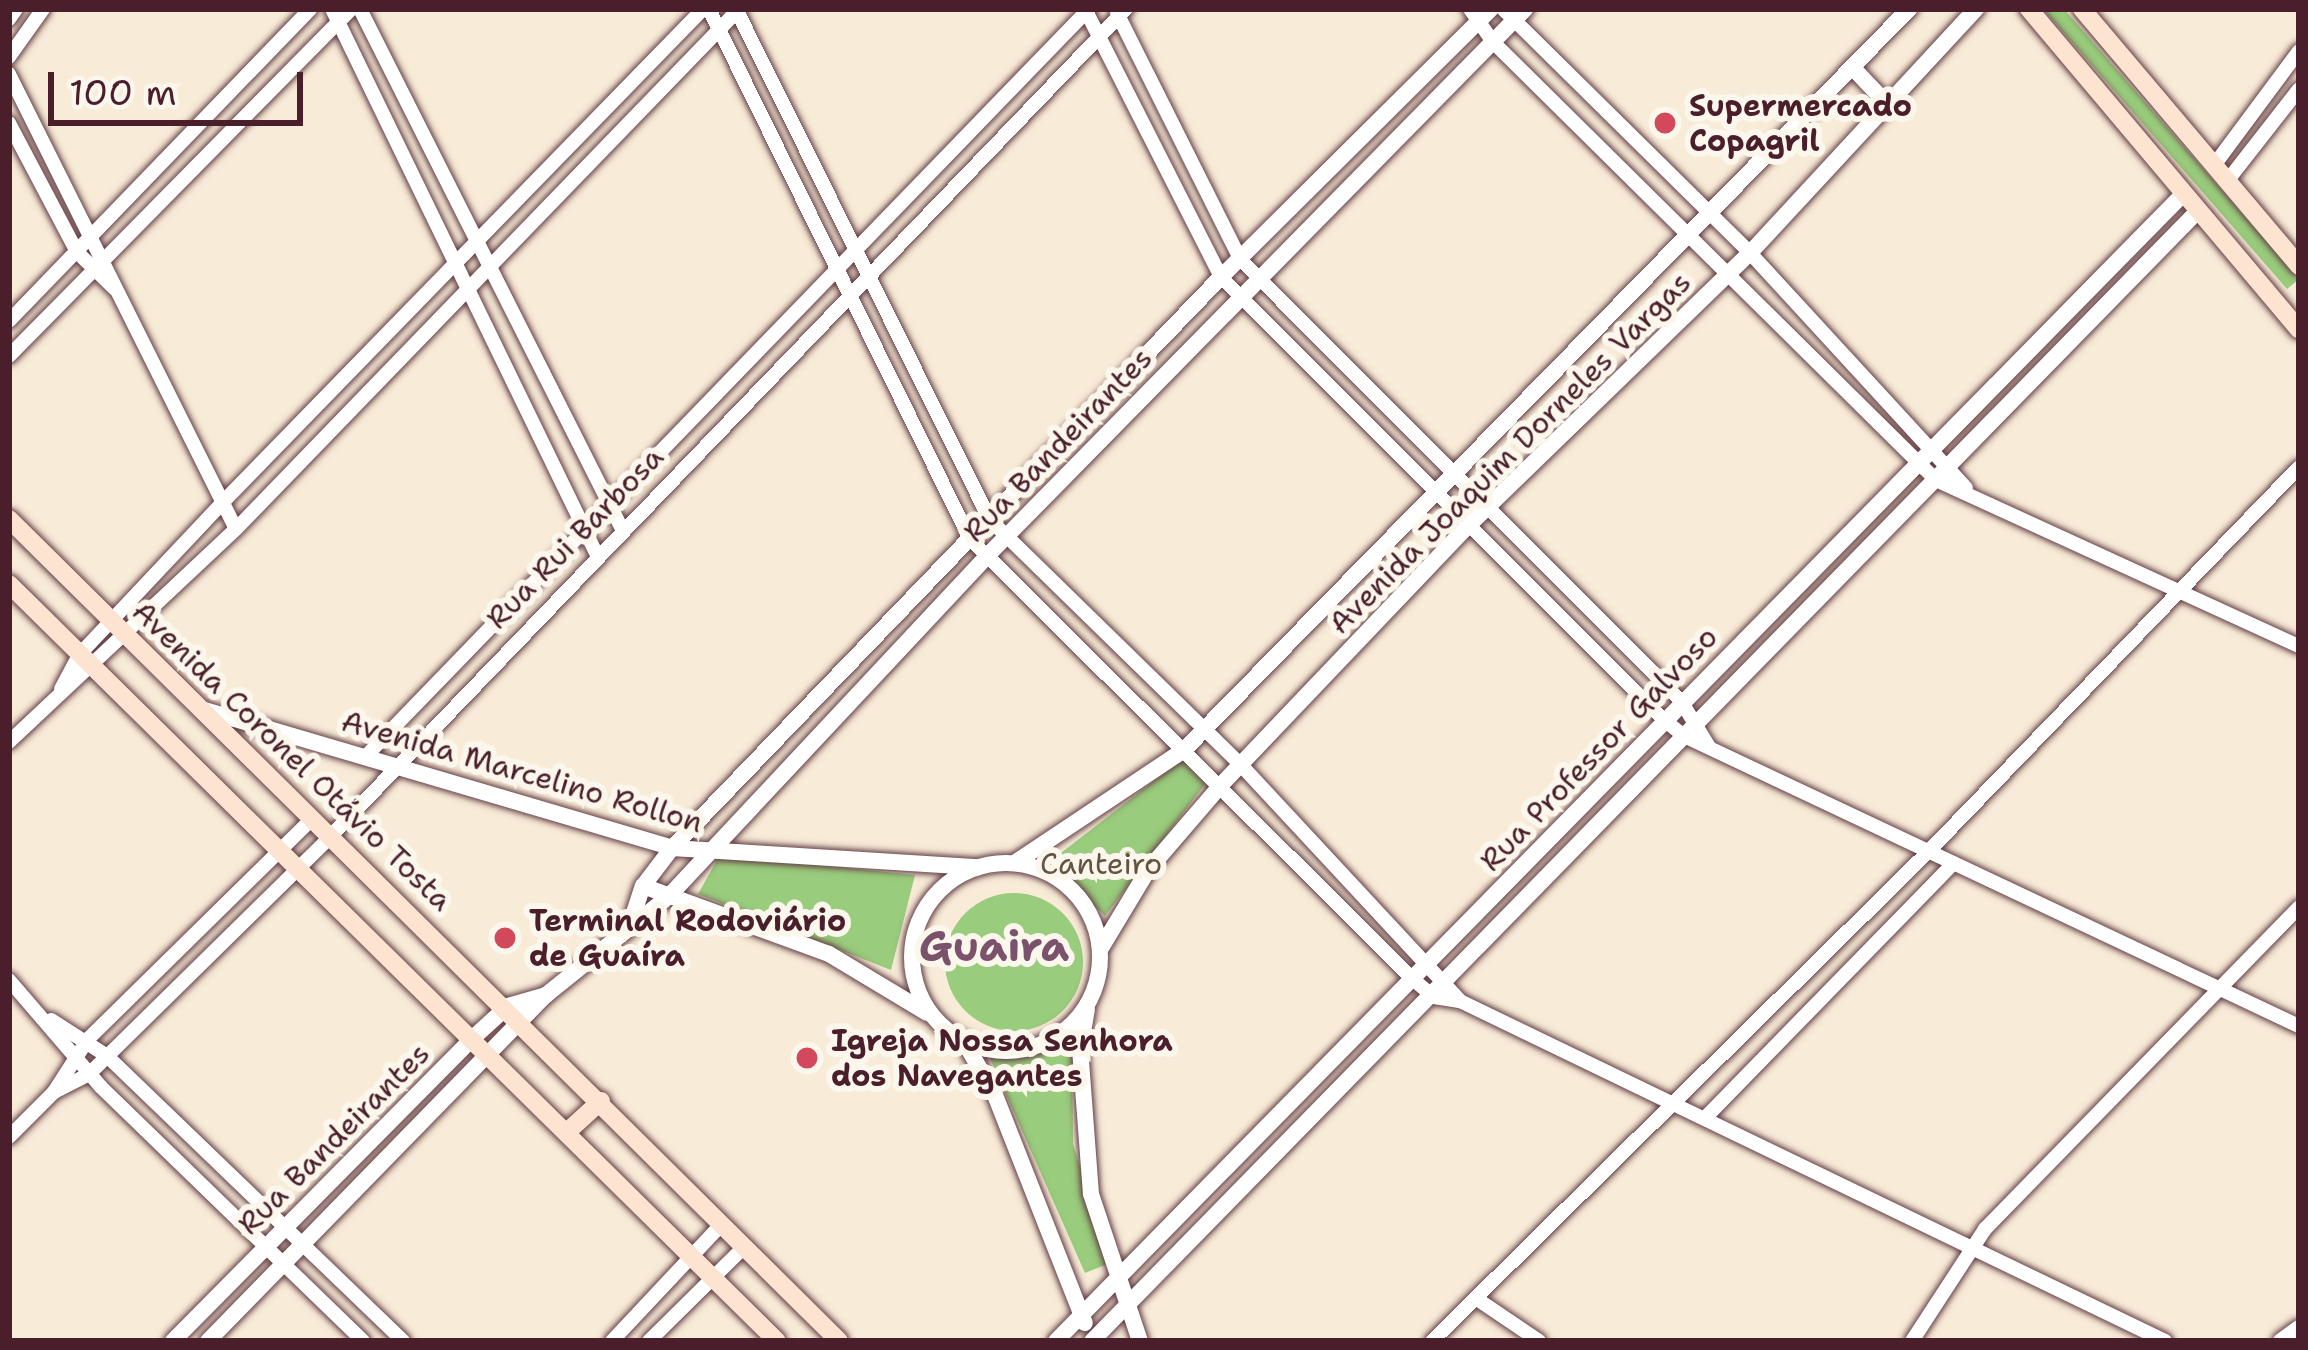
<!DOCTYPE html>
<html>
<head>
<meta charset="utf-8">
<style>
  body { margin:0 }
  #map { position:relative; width:2308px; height:1350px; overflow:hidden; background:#f8ebd7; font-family:"Shantell Sans",sans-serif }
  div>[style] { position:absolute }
  .green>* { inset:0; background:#99cc7c }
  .round { border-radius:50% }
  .roads { filter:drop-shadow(0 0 3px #643e45) drop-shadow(0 0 3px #643e45) }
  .minor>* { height:14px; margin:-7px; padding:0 7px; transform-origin:7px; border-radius:7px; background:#fff }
  .tertiary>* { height:16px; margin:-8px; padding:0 8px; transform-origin:8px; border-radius:8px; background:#fff }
  .tertiary>.ring { margin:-8px; padding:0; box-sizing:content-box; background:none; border:16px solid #fff; border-radius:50% }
  .secondary>* { height:18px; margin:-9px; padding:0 9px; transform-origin:9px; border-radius:9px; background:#fde4d0 }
  .dots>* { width:33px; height:33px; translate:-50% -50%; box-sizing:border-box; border:6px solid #fbf7ec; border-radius:50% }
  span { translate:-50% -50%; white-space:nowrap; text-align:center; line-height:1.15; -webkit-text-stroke:12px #fbf7ec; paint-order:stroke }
  .poi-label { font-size:30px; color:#4a1f2b; font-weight:700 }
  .left { translate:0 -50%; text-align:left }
  .street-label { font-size:30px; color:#4a1f2b }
  .park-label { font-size:30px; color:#625343 }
  .district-label { font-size:42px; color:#7b526c; font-weight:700 }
  .frame { position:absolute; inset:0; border:12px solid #4a1f2b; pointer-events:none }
  .scale { position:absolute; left:48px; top:72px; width:255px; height:54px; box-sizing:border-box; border:6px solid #4a1f2b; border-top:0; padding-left:15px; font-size:36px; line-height:42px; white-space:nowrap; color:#4a1f2b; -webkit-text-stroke:9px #fbf7ec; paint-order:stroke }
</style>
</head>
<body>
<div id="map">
  <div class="green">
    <i style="clip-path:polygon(2043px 9px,2064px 9px,2299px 279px,2287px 289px)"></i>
    <i style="clip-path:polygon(1181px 760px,1205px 784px,1105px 916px,1048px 863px)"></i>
    <i style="clip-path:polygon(720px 855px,915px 875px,891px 970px,698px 894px)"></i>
    <i class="round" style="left:945px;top:893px;width:138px;height:138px"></i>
    <i style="clip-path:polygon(1072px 1033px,1073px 1144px,1110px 1263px,1085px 1273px,989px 1056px,1032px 1051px)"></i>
  </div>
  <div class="roads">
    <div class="minor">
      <i style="left:332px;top:9px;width:605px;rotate:64.11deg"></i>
      <i style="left:360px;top:9px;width:580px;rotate:63.26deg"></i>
      <i style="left:709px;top:9px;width:591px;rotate:63.78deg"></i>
      <i style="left:970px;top:539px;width:627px;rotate:44.81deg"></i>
      <i style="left:1415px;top:981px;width:25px;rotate:40deg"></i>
      <i style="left:1434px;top:997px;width:26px;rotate:9deg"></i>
      <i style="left:1460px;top:1001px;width:783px;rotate:25.75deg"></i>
      <i style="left:736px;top:9px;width:571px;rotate:63.57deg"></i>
      <i style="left:990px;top:520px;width:351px;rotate:44.3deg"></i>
      <i style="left:1241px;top:765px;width:322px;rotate:47.1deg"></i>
      <i style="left:1085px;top:9px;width:301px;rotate:63.1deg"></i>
      <i style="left:1221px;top:277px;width:625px;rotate:45deg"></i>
      <i style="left:1663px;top:719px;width:27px;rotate:39deg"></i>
      <i style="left:1684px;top:736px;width:680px;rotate:25.25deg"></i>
      <i style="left:1470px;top:9px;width:40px;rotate:55.1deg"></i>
      <i style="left:1493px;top:42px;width:623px;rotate:44.67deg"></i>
      <i style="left:1936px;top:480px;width:399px;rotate:24.6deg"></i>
      <i style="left:1503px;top:9px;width:347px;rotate:44.6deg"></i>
      <i style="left:1750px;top:253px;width:319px;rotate:47.4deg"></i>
      <i style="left:1117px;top:13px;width:275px;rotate:63.4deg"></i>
      <i style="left:1240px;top:259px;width:624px;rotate:45.06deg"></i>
      <i style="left:1681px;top:701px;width:52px;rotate:58.5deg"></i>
      <i style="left:9px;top:19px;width:12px;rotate:-55deg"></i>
      <i style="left:9px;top:57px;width:59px;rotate:-54.7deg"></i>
      <i style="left:9px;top:74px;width:508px;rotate:63.49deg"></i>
      <i style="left:9px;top:123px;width:146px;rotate:62.2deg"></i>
      <i style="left:77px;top:252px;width:53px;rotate:44.2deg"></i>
      <i style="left:2215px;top:164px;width:141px;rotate:-53.4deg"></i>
      <i style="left:2228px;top:180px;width:115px;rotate:-52deg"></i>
      <i style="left:9px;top:321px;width:434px;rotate:-46deg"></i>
      <i style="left:9px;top:356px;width:487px;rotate:-45.4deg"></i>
      <i style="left:61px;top:689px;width:38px;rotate:-62deg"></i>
      <i style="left:79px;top:655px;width:210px;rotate:-46.7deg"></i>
      <i style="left:223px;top:502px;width:688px;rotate:-45.77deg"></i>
      <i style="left:9px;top:742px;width:311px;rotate:-43.2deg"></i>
      <i style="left:236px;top:529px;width:723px;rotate:-45.95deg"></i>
      <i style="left:366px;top:756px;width:1040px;rotate:-45.94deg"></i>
      <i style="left:9px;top:980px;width:141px;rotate:49.3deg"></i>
      <i style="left:101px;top:1087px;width:365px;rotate:44.1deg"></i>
      <i style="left:51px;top:1020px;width:67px;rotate:32.7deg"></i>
      <i style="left:107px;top:1056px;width:411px;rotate:43.9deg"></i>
      <i style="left:54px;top:1092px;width:39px;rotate:-27deg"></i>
      <i style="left:89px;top:1074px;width:338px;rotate:-44.5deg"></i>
      <i style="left:330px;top:837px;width:1149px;rotate:-46.13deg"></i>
      <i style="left:1705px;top:1118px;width:356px;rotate:-45.7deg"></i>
      <i style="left:9px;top:1137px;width:64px;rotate:-45deg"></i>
      <i style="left:54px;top:1092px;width:63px;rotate:-57.3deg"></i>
      <i style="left:88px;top:1039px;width:314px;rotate:-44.5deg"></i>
      <i style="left:1477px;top:1299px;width:75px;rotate:34.1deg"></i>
      <i style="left:612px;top:1341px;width:161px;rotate:-46.8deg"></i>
      <i style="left:649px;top:1341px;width:132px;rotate:-44.7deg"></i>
      <i style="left:1432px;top:1341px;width:698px;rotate:-44.59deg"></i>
      <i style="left:1929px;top:851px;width:533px;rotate:-46.06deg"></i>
      <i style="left:1912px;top:1341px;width:134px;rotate:-56.9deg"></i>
      <i style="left:1985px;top:1229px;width:450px;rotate:-45.7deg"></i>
    </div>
    <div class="tertiary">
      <i style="left:1853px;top:68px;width:50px;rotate:46.6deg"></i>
      <i style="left:201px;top:709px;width:491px;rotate:16.4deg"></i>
      <i style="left:672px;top:848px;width:306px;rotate:3.6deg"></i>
      <i style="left:1016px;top:862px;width:202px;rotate:-33.7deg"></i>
      <i style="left:1184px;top:750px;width:1037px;rotate:-45.63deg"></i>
      <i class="ring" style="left:912px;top:863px;width:172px;height:172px"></i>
      <i style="left:643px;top:886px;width:198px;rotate:20.1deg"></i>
      <i style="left:829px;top:954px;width:114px;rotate:31deg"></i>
      <i style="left:632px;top:919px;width:35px;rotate:-72deg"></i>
      <i style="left:643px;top:886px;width:48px;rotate:-52.7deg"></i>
      <i style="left:672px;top:848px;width:792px;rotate:-46.13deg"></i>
      <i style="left:1221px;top:277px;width:380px;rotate:-44.8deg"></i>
      <i style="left:1101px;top:948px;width:91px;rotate:-58.9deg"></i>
      <i style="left:1148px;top:870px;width:112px;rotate:-49.3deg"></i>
      <i style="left:1221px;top:785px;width:356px;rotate:-46.4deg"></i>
      <i style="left:1467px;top:527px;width:394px;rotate:-44.1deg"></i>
      <i style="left:1750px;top:253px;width:333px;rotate:-47.2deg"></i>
      <i style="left:1087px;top:1009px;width:40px;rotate:100deg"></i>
      <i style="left:1080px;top:1048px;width:146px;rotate:85.7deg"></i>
      <i style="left:1091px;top:1194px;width:155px;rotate:71.6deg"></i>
      <i style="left:965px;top:1043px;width:60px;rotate:60deg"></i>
      <i style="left:995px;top:1095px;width:245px;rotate:68.5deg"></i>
      <i style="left:173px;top:1341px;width:428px;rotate:-45.3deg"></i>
      <i style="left:474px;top:1037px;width:46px;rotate:-42.4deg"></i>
      <i style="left:508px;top:1006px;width:40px;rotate:-16deg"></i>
      <i style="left:208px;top:1341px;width:484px;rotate:-45.7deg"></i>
      <i style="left:546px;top:995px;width:158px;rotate:-38.8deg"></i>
      <i style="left:669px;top:896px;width:464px;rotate:-46.9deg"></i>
      <i style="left:986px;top:557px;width:769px;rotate:-45.47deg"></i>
      <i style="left:1056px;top:1341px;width:1607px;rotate:-45.5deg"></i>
      <i style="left:1092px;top:1341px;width:1580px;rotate:-45.62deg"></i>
      <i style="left:2281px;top:1341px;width:22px;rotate:-36deg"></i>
    </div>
    <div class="secondary">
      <i style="left:2029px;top:9px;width:419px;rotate:49.9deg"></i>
      <i style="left:2082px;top:9px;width:336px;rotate:49.8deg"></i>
      <i style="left:9px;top:519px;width:1168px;rotate:44.72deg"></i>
      <i style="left:9px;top:584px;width:1078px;rotate:44.59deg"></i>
      <i style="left:567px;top:1132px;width:46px;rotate:-42.4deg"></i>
    </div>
  </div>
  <div class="dots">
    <i style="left:1665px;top:123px;background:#d1495b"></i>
    <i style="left:505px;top:938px;background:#d1495b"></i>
    <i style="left:807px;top:1058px;background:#d1495b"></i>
  </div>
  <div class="poi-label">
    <span class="left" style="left:1689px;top:123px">Supermercado<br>Copagril</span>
    <span class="left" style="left:529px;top:938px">Terminal Rodoviário<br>de Guaíra</span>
    <span class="left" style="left:831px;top:1058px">Igreja Nossa Senhora<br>dos Navegantes</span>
  </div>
  <div class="street-label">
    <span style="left:1058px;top:445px;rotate:-46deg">Rua Bandeirantes</span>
    <span style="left:1510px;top:453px;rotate:-45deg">Avenida Joaquim Dorneles Vargas</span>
    <span style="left:575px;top:538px;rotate:-46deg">Rua Rui Barbosa</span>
    <span style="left:1599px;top:749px;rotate:-46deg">Rua Professor Galvoso</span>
    <span style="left:292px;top:756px;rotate:44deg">Avenida Coronel Otávio Tosta</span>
    <span style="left:522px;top:772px;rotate:16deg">Avenida Marcelino Rollon</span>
    <span style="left:334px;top:1139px;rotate:-45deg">Rua Bandeirantes</span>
  </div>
  <div class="park-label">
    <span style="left:1101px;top:864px">Canteiro</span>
  </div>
  <div class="district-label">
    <span style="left:994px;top:946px">Guaira</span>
  </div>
  <div class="frame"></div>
  <div class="scale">100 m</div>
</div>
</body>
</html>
